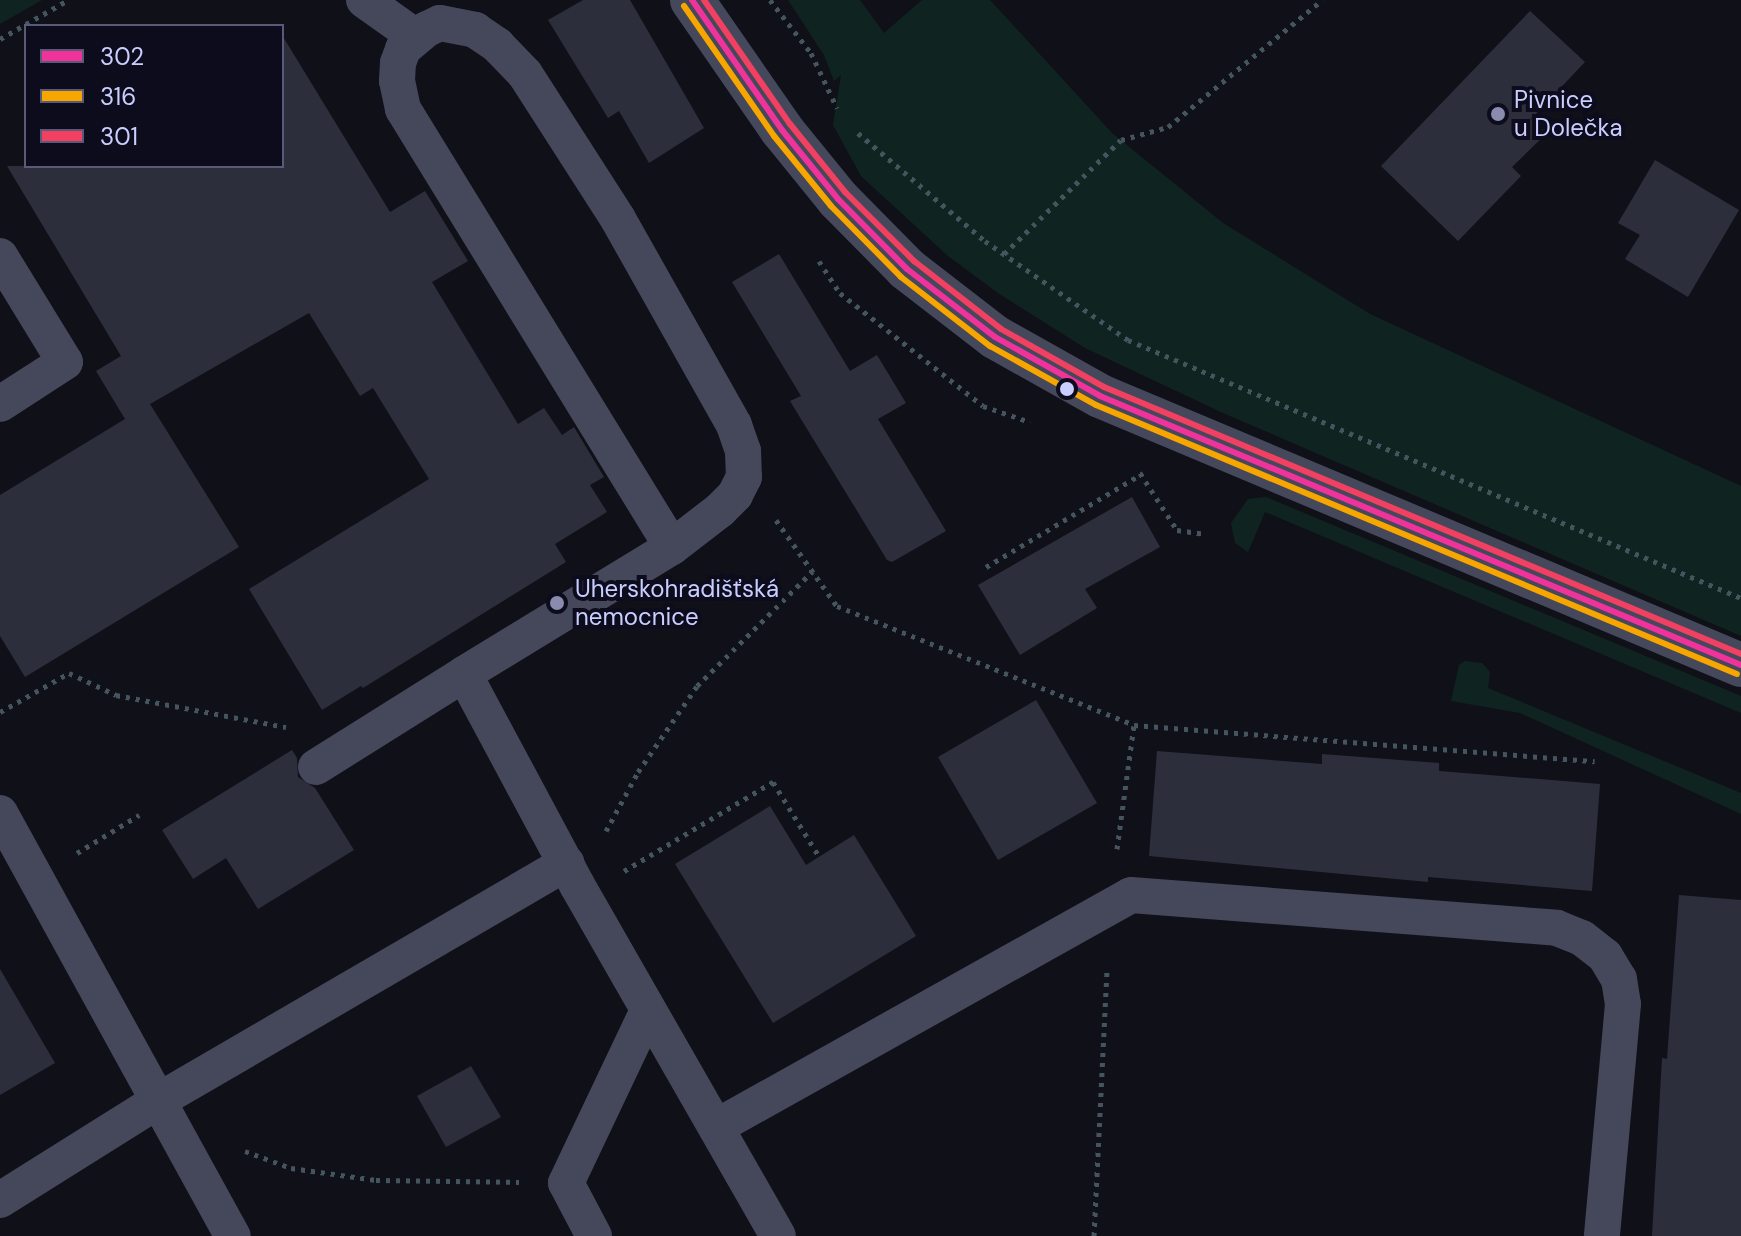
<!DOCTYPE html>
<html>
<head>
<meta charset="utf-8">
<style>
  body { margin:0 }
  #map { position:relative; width:1741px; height:1236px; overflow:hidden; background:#101019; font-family:"DM Sans",sans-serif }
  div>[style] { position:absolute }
  .green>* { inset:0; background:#0f2421 }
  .building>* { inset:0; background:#2d2e3c }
  .path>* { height:5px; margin-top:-2.5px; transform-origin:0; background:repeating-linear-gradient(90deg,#45555d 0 4px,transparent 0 10px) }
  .lane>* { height:36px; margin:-18px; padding:0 18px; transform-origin:18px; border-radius:18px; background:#45485a }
  .street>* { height:44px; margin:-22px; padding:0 22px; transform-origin:22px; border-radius:22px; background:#45485a }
  .bus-1>* { height:6px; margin:-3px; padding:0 3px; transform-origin:3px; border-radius:3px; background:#ef339a }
  .bus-2>* { height:6px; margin:-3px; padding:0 3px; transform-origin:3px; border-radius:3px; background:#f7a600 }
  .bus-3>* { height:6px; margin:-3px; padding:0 3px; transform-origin:3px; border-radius:3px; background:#f24062 }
  .dots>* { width:22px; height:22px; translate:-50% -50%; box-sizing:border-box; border:4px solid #0c0c1d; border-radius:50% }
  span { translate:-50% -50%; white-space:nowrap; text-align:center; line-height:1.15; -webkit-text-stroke:8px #0c0c1d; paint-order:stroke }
  .poi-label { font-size:24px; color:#cacefe }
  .left { translate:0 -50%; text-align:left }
  .legend { position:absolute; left:24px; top:24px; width:260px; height:144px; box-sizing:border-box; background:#0c0c1d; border:2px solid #585a77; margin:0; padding:10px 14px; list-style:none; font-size:24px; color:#cacefe }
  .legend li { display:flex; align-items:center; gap:16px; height:40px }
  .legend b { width:40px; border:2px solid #585a77 }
</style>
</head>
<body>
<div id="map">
  <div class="green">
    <i style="clip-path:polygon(0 0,42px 0,0 24px)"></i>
    <i style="clip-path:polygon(788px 0,860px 0,884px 33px,922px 0,990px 0,1112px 133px,1223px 223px,1370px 314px,1741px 486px,1741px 636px,1223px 413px,1085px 348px,998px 293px,948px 256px,861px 176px,833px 125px,841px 75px,834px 81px,824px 55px)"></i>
    <i style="clip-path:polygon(1266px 497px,1741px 696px,1741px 713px,1265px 512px,1248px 552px,1235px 543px,1231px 523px,1248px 499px)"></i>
    <i style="clip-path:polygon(1465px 661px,1482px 663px,1490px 672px,1488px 688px,1741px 793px,1741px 814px,1520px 713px,1451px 701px,1459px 665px)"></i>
  </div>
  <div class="building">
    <i style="clip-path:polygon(583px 0,630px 0,704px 128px,649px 163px,619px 111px,608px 118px,548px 20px)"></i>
    <i style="clip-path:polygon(1530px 11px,1585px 62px,1531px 119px,1547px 133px,1512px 167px,1521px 176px,1458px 241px,1381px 166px)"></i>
    <i style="clip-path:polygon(282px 35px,390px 212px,425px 191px,468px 261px,432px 282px,518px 424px,544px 408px,562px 435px,574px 427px,604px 477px,590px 485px,607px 512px,555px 544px,566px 562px,363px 688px,361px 686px,322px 710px,249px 589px,429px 479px,373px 388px,360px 396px,309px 313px,150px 404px,239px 547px,25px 677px,0 636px,0 495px,125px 419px,96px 371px,121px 356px,7px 166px,282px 166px)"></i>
    <i style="clip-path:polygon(1655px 160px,1739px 210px,1688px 297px,1625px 259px,1640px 235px,1618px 223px)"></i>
    <i style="clip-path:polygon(779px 254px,850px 371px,877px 355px,906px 403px,878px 419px,946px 531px,892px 562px,887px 560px,790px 401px,801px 396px,732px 282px)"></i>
    <i style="clip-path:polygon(1132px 497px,1160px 547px,1085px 589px,1097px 608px,1020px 655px,978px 585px)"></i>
    <i style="clip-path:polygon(1036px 700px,1097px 803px,998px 860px,938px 757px)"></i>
    <i style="clip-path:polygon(292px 750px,297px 758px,298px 777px,315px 788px,354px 850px,258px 909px,226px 858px,193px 879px,162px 830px)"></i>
    <i style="clip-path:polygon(1157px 751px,1322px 764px,1322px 754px,1439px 763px,1439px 771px,1600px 784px,1592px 891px,1428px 877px,1428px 882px,1149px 856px)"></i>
    <i style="clip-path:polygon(770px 806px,806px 865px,854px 835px,916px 936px,773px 1023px,675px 864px)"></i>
    <i style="clip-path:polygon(1679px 895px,1741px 900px,1741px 1236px,1652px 1236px,1662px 1058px,1667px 1059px)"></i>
    <i style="clip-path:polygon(0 969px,55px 1063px,0 1095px)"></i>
    <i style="clip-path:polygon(471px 1066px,501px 1117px,446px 1147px,417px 1096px)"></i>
  </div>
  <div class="path">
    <i style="left:770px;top:0;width:67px;rotate:52.3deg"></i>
    <i style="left:811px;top:53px;width:61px;rotate:64.7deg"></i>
    <i style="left:0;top:39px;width:78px;rotate:-29.8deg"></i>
    <i style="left:858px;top:133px;width:167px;rotate:40.4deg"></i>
    <i style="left:985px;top:241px;width:174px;rotate:34.7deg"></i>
    <i style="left:1128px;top:340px;width:665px;rotate:22.83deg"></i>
    <i style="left:1004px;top:254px;width:163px;rotate:-44.3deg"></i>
    <i style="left:1121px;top:140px;width:49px;rotate:-15.5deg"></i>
    <i style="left:1168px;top:127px;width:200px;rotate:-39.5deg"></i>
    <i style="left:819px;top:261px;width:38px;rotate:57deg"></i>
    <i style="left:840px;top:293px;width:182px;rotate:38.3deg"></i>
    <i style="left:983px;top:406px;width:50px;rotate:18.8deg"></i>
    <i style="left:1140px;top:473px;width:68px;rotate:57deg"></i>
    <i style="left:1177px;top:530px;width:27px;rotate:8deg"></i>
    <i style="left:776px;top:520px;width:105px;rotate:54.7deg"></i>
    <i style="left:837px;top:606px;width:320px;rotate:21.8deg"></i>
    <i style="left:986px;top:567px;width:183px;rotate:-30.9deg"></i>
    <i style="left:0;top:712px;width:79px;rotate:-29.5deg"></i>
    <i style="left:69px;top:673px;width:52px;rotate:25.1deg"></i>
    <i style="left:116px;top:695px;width:173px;rotate:10.7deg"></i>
    <i style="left:606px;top:831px;width:67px;rotate:-61.5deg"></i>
    <i style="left:638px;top:772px;width:104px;rotate:-55.5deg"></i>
    <i style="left:697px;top:686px;width:163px;rotate:-44.8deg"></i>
    <i style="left:1117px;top:849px;width:125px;rotate:-82.2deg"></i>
    <i style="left:1134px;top:725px;width:462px;rotate:4.5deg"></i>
    <i style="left:77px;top:853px;width:73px;rotate:-31.5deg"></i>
    <i style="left:624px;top:871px;width:174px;rotate:-30.9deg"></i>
    <i style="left:773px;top:782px;width:86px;rotate:58.3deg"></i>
    <i style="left:245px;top:1151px;width:49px;rotate:20.3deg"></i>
    <i style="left:291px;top:1168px;width:86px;rotate:8deg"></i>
    <i style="left:376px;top:1180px;width:143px;rotate:0.8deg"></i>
    <i style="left:1094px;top:1236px;width:269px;rotate:-87.2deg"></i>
  </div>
  <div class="lane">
    <i style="left:364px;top:0;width:64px;rotate:35.4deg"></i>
    <i style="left:0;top:256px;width:124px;rotate:58.5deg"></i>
    <i style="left:65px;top:362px;width:77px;rotate:147.1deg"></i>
    <i style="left:672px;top:547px;width:514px;rotate:-121.56deg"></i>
    <i style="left:403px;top:109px;width:29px;rotate:-102deg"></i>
    <i style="left:397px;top:81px;width:18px;rotate:-87deg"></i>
    <i style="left:398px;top:63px;width:15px;rotate:-70deg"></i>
    <i style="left:403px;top:49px;width:31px;rotate:-40deg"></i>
    <i style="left:427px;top:29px;width:14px;rotate:-25deg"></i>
    <i style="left:440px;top:23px;width:36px;rotate:11deg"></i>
    <i style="left:475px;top:30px;width:27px;rotate:34deg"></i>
    <i style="left:497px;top:45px;width:40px;rotate:46deg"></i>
    <i style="left:525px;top:74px;width:172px;rotate:57.3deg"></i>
    <i style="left:618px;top:219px;width:236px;rotate:60.6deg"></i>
    <i style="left:734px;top:425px;width:28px;rotate:71deg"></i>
    <i style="left:743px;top:451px;width:26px;rotate:88deg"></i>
    <i style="left:744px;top:477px;width:20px;rotate:117deg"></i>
    <i style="left:735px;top:495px;width:21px;rotate:135deg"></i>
    <i style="left:720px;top:510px;width:61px;rotate:142.4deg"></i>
    <i style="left:672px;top:547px;width:244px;rotate:148.6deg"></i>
    <i style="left:464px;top:674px;width:239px;rotate:61.8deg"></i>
    <i style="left:577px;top:885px;width:404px;rotate:60.2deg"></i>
    <i style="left:316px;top:767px;width:175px;rotate:-32.1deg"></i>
    <i style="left:0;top:813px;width:483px;rotate:61.2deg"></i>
    <i style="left:716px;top:1127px;width:475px;rotate:-29.2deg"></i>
    <i style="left:1131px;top:895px;width:427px;rotate:4.4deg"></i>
    <i style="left:1557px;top:928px;width:27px;rotate:22deg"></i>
    <i style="left:1582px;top:938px;width:29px;rotate:38deg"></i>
    <i style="left:1605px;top:956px;width:27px;rotate:59deg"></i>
    <i style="left:1619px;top:979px;width:25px;rotate:81deg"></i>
    <i style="left:1623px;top:1004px;width:233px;rotate:95.2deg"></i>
    <i style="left:0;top:1200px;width:184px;rotate:-32.1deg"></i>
    <i style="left:156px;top:1102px;width:475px;rotate:-30.2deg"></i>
    <i style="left:594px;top:1236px;width:60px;rotate:-117.8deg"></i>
    <i style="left:566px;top:1183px;width:191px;rotate:-64.6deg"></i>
  </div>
  <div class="street">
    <i style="left:692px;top:0;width:158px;rotate:55.3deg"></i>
    <i style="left:782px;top:130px;width:89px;rotate:50.9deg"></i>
    <i style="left:838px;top:199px;width:98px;rotate:45.4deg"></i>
    <i style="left:907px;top:269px;width:111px;rotate:37.7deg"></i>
    <i style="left:995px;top:337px;width:120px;rotate:29.3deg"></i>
    <i style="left:1100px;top:396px;width:695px;rotate:22.77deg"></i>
  </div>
  <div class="bus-1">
    <i style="left:692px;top:0;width:158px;rotate:55.3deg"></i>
    <i style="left:782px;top:130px;width:89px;rotate:50.9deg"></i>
    <i style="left:838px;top:199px;width:98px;rotate:45.4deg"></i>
    <i style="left:907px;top:269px;width:111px;rotate:37.7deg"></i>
    <i style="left:995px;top:337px;width:120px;rotate:29.3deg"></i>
    <i style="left:1100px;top:396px;width:695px;rotate:22.77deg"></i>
  </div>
  <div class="bus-2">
    <i style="left:684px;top:6px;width:158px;rotate:55.3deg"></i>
    <i style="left:774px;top:136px;width:90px;rotate:50.8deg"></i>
    <i style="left:831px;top:206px;width:100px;rotate:45.4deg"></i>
    <i style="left:901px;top:277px;width:113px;rotate:37.8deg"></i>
    <i style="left:990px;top:346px;width:121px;rotate:29.1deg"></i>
    <i style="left:1096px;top:405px;width:695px;rotate:22.77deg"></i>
  </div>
  <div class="bus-3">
    <i style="left:704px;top:0;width:151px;rotate:55.3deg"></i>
    <i style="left:790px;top:124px;width:87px;rotate:51deg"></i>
    <i style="left:845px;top:192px;width:98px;rotate:45deg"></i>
    <i style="left:914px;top:261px;width:110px;rotate:38deg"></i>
    <i style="left:1001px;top:329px;width:118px;rotate:29.4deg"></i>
    <i style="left:1104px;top:387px;width:691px;rotate:22.74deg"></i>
  </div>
  <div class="dots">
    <i style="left:1498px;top:114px;background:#898cae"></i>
    <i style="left:1067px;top:389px;background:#cacefe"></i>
    <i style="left:557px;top:603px;background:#898cae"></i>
  </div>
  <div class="poi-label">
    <span class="left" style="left:1514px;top:114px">Pivnice<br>u Dolečka</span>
    <span class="left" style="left:575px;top:603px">Uherskohradišťská<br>nemocnice</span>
  </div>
  <ul class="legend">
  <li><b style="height:10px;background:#ef339a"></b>302</li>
  <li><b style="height:10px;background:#f7a600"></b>316</li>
  <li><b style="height:10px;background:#f24062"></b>301</li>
  </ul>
</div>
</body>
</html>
